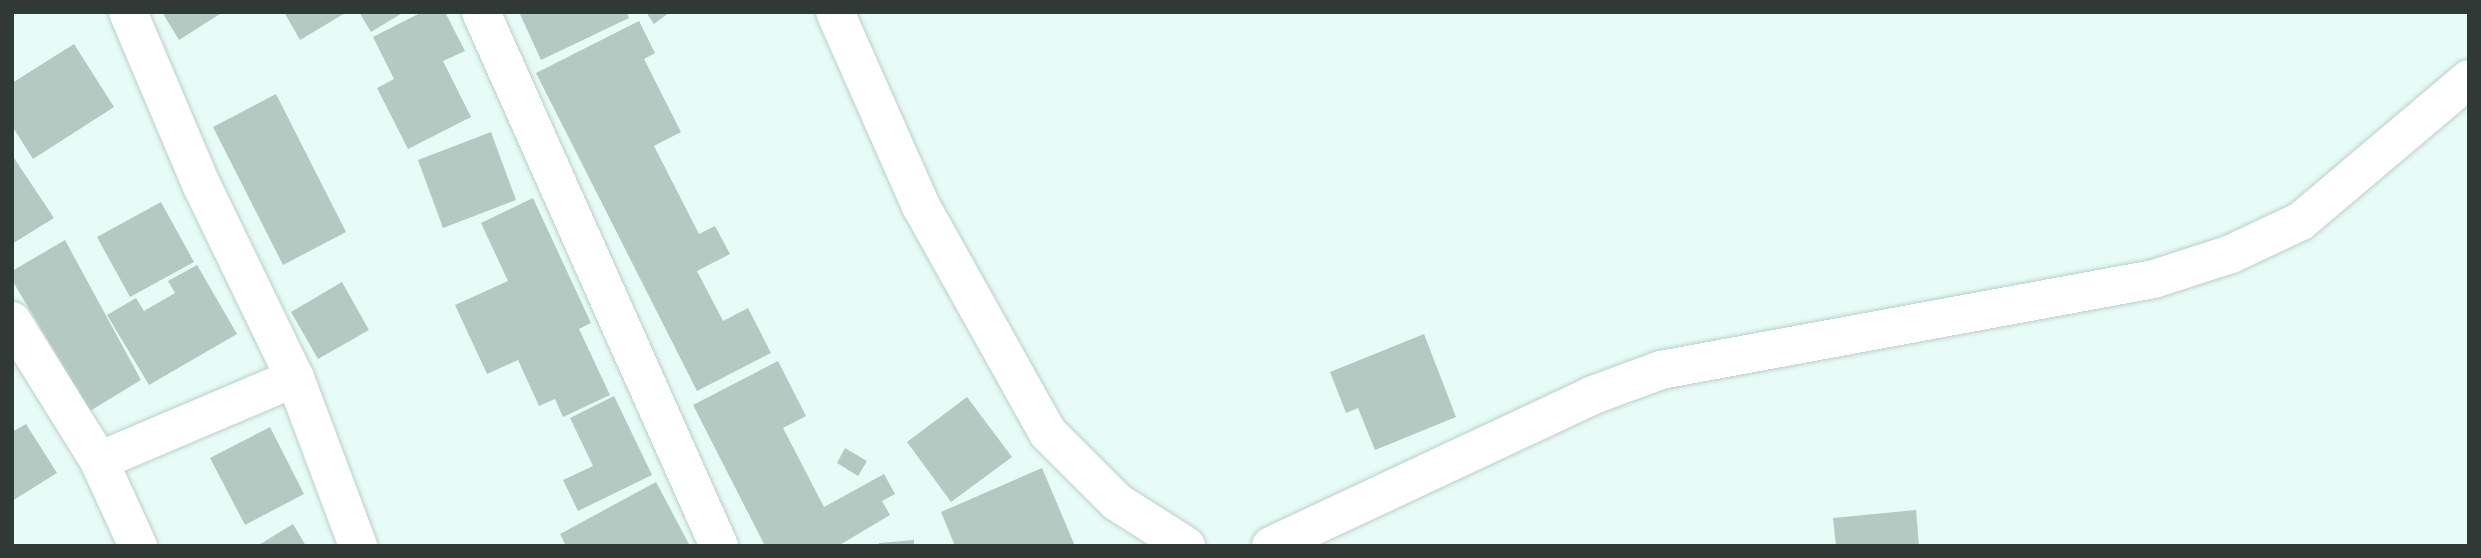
<!DOCTYPE html>
<html>
<head>
<meta charset="utf-8">
<style>
  body { margin:0 }
  #map { position:relative; width:2481px; height:558px; overflow:hidden; background:#e7fcf6; font-family:Raleway,sans-serif }
  div>[style] { position:absolute }
  .building>* { inset:0; background:#b5c9c3 }
  .roads { filter:drop-shadow(0 0 2px #bacfc9) drop-shadow(0 0 2px #bacfc9) }
  .minor>* { height:38px; margin:-19px; padding:0 19px; transform-origin:19px; border-radius:19px; background:#fff }
  span { translate:-50% -50%; white-space:nowrap; text-align:center; line-height:1.15; -webkit-text-stroke:7px #fff; paint-order:stroke }
  .frame { position:absolute; inset:0; border:14px solid #313937; pointer-events:none }
</style>
</head>
<body>
<div id="map">
  <div class="building">
    <i style="clip-path:polygon(162px 12px,223px 12px,179px 40px)"></i>
    <i style="clip-path:polygon(284px 12px,347px 12px,300px 40px)"></i>
    <i style="clip-path:polygon(359px 12px,404px 12px,371px 32px)"></i>
    <i style="clip-path:polygon(422px 12px,445px 12px,465px 51px,443px 61px,471px 117px,408px 149px,377px 88px,394px 79px,373px 37px)"></i>
    <i style="clip-path:polygon(519px 12px,627px 12px,629px 18px,541px 60px)"></i>
    <i style="clip-path:polygon(646px 12px,670px 12px,654px 24px)"></i>
    <i style="clip-path:polygon(639px 21px,655px 53px,644px 59px,681px 132px,654px 146px,699px 234px,715px 226px,730px 254px,697px 271px,723px 321px,748px 308px,771px 353px,697px 391px,536px 73px)"></i>
    <i style="clip-path:polygon(74px 44px,114px 107px,33px 159px,12px 126px,12px 83px)"></i>
    <i style="clip-path:polygon(276px 94px,346px 232px,283px 265px,213px 127px)"></i>
    <i style="clip-path:polygon(491px 132px,516px 200px,443px 228px,418px 160px)"></i>
    <i style="clip-path:polygon(12px 155px,54px 218px,12px 244px)"></i>
    <i style="clip-path:polygon(533px 198px,591px 323px,579px 329px,610px 395px,563px 417px,555px 399px,539px 406px,518px 360px,487px 374px,455px 305px,508px 281px,481px 223px)"></i>
    <i style="clip-path:polygon(161px 202px,194px 262px,130px 297px,97px 237px)"></i>
    <i style="clip-path:polygon(65px 240px,141px 380px,90px 411px,12px 280px,12px 271px)"></i>
    <i style="clip-path:polygon(197px 265px,237px 334px,149px 385px,107px 315px,136px 298px,144px 311px,175px 293px,168px 281px)"></i>
    <i style="clip-path:polygon(342px 282px,369px 330px,318px 359px,291px 312px)"></i>
    <i style="clip-path:polygon(1424px 334px,1456px 417px,1375px 450px,1358px 408px,1346px 413px,1330px 372px)"></i>
    <i style="clip-path:polygon(778px 361px,806px 416px,783px 428px,824px 507px,884px 474px,895px 494px,882px 501px,890px 515px,838px 546px,765px 546px,693px 405px)"></i>
    <i style="clip-path:polygon(614px 396px,652px 475px,578px 511px,563px 480px,593px 466px,570px 418px)"></i>
    <i style="clip-path:polygon(967px 397px,1012px 457px,951px 502px,907px 442px)"></i>
    <i style="clip-path:polygon(26px 424px,57px 473px,12px 501px,12px 432px)"></i>
    <i style="clip-path:polygon(270px 427px,304px 494px,245px 525px,210px 458px)"></i>
    <i style="clip-path:polygon(845px 448px,867px 461px,858px 476px,837px 463px)"></i>
    <i style="clip-path:polygon(1042px 468px,1075px 546px,955px 546px,941px 512px)"></i>
    <i style="clip-path:polygon(656px 482px,690px 546px,566px 546px,560px 534px)"></i>
    <i style="clip-path:polygon(1916px 510px,1919px 546px,1836px 546px,1833px 518px)"></i>
    <i style="clip-path:polygon(293px 524px,306px 546px,257px 546px)"></i>
    <i style="clip-path:polygon(914px 540px,914px 546px,879px 546px,879px 543px)"></i>
  </div>
  <div class="roads">
    <div class="minor">
      <i style="left:128px;top:12px;width:189px;rotate:67deg"></i>
      <i style="left:202px;top:186px;width:213px;rotate:64.2deg"></i>
      <i style="left:295px;top:378px;width:179px;rotate:69.4deg"></i>
      <i style="left:481px;top:12px;width:585px;rotate:65.98deg"></i>
      <i style="left:835px;top:12px;width:212px;rotate:66.1deg"></i>
      <i style="left:921px;top:206px;width:260px;rotate:60.8deg"></i>
      <i style="left:1048px;top:433px;width:98px;rotate:45deg"></i>
      <i style="left:1117px;top:502px;width:82px;rotate:32.5deg"></i>
      <i style="left:12px;top:321px;width:165px;rotate:58.1deg"></i>
      <i style="left:99px;top:461px;width:94px;rotate:65.4deg"></i>
      <i style="left:99px;top:461px;width:213px;rotate:-23deg"></i>
      <i style="left:1271px;top:546px;width:356px;rotate:-25.1deg"></i>
      <i style="left:1593px;top:395px;width:72px;rotate:-20.2deg"></i>
      <i style="left:1661px;top:370px;width:501px;rotate:-10.46deg"></i>
      <i style="left:2154px;top:279px;width:81px;rotate:-18deg"></i>
      <i style="left:2231px;top:254px;width:77px;rotate:-25.2deg"></i>
      <i style="left:2301px;top:221px;width:220px;rotate:-40.2deg"></i>
    </div>
  </div>
  <div class="frame"></div>
</div>
</body>
</html>
